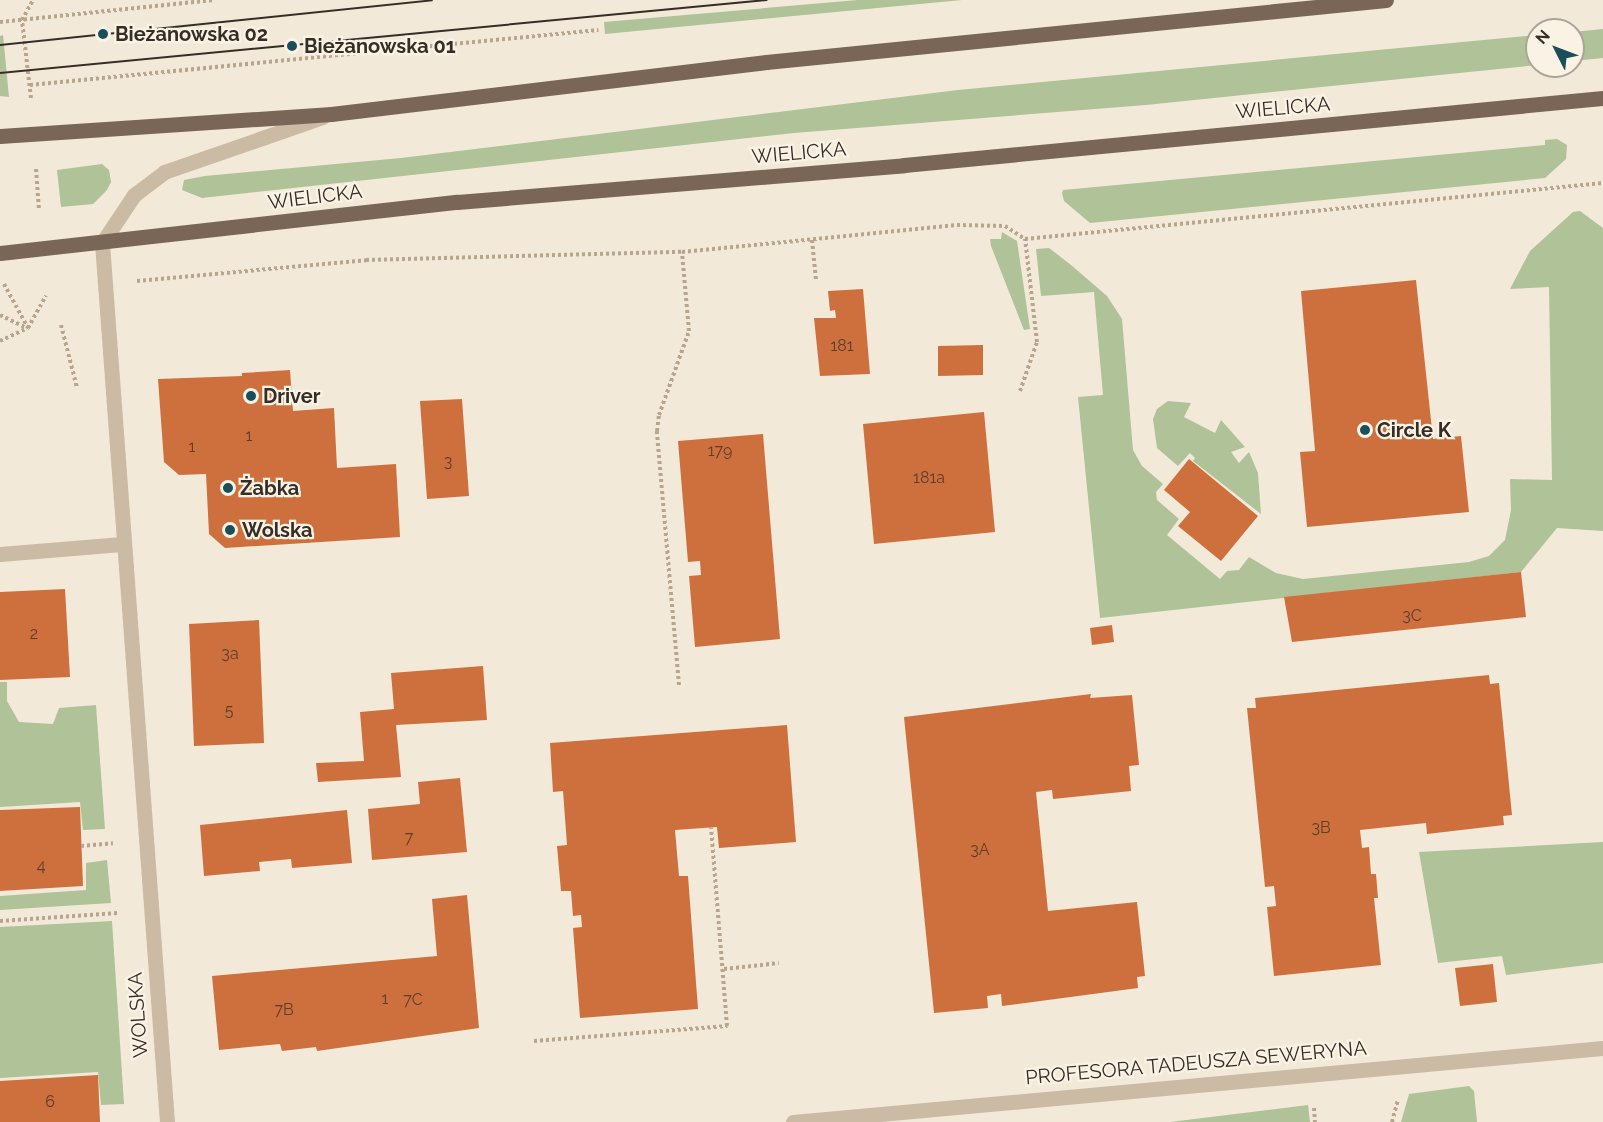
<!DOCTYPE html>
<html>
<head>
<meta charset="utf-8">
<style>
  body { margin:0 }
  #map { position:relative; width:1603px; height:1122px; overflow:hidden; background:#f3e9d9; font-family:Raleway,sans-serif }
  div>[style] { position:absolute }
  .green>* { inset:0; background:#afc298 }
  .building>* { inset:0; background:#cd703d }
  .path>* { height:4px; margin-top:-2px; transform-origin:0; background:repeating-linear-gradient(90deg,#b7a58e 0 3px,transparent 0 6px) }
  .minor>* { height:15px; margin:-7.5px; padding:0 7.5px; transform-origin:7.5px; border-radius:7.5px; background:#cbbaa4 }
  .major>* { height:15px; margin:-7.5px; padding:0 7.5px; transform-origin:7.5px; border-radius:7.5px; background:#796656 }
  .tram>* { height:1.5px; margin:-0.75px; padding:0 0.75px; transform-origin:0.75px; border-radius:0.75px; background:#362d26 }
  .dots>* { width:16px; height:16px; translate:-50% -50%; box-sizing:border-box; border:3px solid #faf3e5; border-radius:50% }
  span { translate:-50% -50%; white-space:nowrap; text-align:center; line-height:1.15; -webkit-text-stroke:4.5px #faf3e5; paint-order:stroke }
  .number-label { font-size:16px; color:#5c3e2c }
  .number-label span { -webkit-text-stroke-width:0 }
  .poi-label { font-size:20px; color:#362d26; font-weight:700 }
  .left { translate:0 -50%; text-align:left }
  .street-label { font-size:20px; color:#362d26 }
  .north { position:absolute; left:1525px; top:18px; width:60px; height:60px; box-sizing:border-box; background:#faf3e5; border:2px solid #aca499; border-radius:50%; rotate:312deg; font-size:16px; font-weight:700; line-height:24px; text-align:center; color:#362d26 }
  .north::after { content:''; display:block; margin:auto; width:21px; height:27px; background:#1a4e5a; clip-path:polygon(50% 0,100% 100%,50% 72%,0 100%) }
</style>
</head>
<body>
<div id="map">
  <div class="green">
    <i style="clip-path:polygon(858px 0,962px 0,605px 34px,604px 22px)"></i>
    <i style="clip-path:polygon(1603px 29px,1603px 58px,1573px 61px,1573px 32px)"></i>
    <i style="clip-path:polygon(3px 35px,9px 97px,0 96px,0 36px)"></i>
    <i style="clip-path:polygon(1537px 35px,1537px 65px,1146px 105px,794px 133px,202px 198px,182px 190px,184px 180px,205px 176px,401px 158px,958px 90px)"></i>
    <i style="clip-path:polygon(1557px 139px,1567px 145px,1566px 159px,1545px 178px,1090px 223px,1064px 201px,1062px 193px,1063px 190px,1545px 145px,1545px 140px)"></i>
    <i style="clip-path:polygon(102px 164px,109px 170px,111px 182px,107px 190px,93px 204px,61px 207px,57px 170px)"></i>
    <i style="clip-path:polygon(1580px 211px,1603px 228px,1603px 531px,1557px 528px,1521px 572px,1100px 618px,1078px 397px,1103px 395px,1094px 292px,1041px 296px,1036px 249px,1049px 248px,1071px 265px,1107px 296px,1122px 319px,1133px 450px,1142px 466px,1163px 484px,1156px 492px,1157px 500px,1179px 519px,1167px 535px,1220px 579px,1227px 571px,1239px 570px,1249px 557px,1276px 573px,1303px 579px,1469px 562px,1489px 556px,1505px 540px,1511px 510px,1510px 479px,1552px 480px,1549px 287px,1510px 289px,1530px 251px,1573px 212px)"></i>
    <i style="clip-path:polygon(1002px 232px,1017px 241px,1030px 329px,1024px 330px,991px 246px,990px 239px,1001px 239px)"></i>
    <i style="clip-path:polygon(1168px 401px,1191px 403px,1184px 417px,1215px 433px,1221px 420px,1245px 447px,1231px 452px,1239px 463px,1249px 452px,1258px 473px,1261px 514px,1193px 461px,1195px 458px,1190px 453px,1178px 466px,1157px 448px,1153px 419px,1157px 409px)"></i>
    <i style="clip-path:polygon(0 682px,7px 682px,7px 701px,19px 722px,53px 724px,59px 708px,96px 705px,105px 829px,83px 830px,80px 802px,0 807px)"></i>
    <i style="clip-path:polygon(1603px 842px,1603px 963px,1506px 975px,1502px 956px,1438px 963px,1419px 852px)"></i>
    <i style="clip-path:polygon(107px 860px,111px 903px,0 910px,0 896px,86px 890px,86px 863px)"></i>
    <i style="clip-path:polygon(112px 921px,124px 1104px,101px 1105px,98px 1072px,0 1078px,0 927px)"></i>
    <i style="clip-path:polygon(1469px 1086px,1474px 1091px,1477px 1122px,1401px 1122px,1409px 1094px)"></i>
    <i style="clip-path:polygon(1308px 1105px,1310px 1122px,1170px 1122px)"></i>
  </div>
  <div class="building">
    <i style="clip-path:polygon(1416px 280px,1433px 439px,1461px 436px,1469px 512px,1307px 527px,1300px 452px,1315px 451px,1301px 291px)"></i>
    <i style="clip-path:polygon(863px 289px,870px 374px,820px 376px,814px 318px,836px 318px,835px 310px,830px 311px,828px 291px)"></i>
    <i style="clip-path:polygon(983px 345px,983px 375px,938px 376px,938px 346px)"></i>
    <i style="clip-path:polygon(290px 370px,293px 411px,334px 408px,337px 468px,396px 464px,400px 537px,225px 548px,209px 534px,206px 474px,179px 475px,164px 462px,158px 379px,242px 376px,242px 373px)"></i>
    <i style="clip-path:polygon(462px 399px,469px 496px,427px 499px,420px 401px)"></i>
    <i style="clip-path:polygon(984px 412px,995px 532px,874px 544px,863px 424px)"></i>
    <i style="clip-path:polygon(763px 434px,780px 639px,695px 647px,689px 576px,701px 575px,700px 561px,688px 562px,678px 441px)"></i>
    <i style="clip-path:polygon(1189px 459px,1258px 516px,1221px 561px,1178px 526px,1190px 512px,1164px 490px)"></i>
    <i style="clip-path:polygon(1521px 572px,1526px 617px,1292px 642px,1284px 597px)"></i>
    <i style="clip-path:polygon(65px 589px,70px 677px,0 680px,0 592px)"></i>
    <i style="clip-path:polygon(259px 620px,264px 743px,194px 746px,189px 624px)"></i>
    <i style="clip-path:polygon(1112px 625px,1114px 642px,1092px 645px,1090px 628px)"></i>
    <i style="clip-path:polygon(483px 666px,487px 720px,396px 725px,401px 777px,318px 782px,316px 763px,364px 761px,360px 712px,394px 709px,391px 673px)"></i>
    <i style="clip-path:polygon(1489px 675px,1490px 684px,1499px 683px,1512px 815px,1503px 816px,1504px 825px,1427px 834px,1426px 823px,1360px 830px,1362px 848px,1369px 847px,1371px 874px,1376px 874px,1378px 898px,1374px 898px,1381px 965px,1274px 976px,1267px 907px,1276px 906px,1274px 886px,1265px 887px,1247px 708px,1256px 708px,1255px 698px)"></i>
    <i style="clip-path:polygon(1091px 694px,1090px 698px,1132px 695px,1139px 765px,1129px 766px,1131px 791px,1053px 799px,1052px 790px,1036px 792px,1048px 911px,1137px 902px,1145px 976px,1137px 977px,1138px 988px,1002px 1006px,1001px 994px,987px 996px,988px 1008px,934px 1013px,904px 717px)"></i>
    <i style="clip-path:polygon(787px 725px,796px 842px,719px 848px,717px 827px,675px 830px,679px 876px,688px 876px,698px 1009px,580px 1018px,573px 928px,582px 927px,581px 915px,573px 916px,571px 891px,561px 891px,557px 846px,567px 845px,563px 791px,553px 792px,550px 743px)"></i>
    <i style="clip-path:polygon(460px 778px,467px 852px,372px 860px,368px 809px,420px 804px,418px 782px)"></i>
    <i style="clip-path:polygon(80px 807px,83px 886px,0 891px,0 810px)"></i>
    <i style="clip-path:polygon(347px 810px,352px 863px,292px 868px,291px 859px,259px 862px,260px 871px,204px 876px,200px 825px)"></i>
    <i style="clip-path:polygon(467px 895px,479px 1028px,317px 1051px,316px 1047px,282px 1051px,280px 1044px,219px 1050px,212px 976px,437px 956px,432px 899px)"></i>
    <i style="clip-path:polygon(1493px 964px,1497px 1002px,1460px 1006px,1455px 968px)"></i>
    <i style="clip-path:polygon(98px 1075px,100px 1122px,0 1122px,0 1081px)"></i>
  </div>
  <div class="path">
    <i style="left:0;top:22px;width:215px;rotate:-5.9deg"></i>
    <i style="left:30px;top:85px;width:571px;rotate:-5.53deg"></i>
    <i style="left:31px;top:98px;width:79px;rotate:-96.6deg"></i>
    <i style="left:22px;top:20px;width:23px;rotate:-61deg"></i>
    <i style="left:36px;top:169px;width:41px;rotate:85.8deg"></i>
    <i style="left:812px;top:240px;width:40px;rotate:84.3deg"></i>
    <i style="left:137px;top:281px;width:230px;rotate:-5.2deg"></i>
    <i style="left:366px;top:260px;width:316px;rotate:-1.5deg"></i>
    <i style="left:682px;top:252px;width:276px;rotate:-5.6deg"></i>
    <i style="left:957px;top:225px;width:48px;rotate:1.2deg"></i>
    <i style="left:1005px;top:226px;width:24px;rotate:33deg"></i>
    <i style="left:1025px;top:239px;width:581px;rotate:-5.53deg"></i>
    <i style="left:4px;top:284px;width:50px;rotate:61.4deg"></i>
    <i style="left:0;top:315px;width:30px;rotate:26deg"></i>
    <i style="left:61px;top:325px;width:65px;rotate:75.7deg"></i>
    <i style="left:0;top:341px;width:31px;rotate:-25deg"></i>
    <i style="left:28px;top:328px;width:37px;rotate:-61deg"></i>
    <i style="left:1020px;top:391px;width:52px;rotate:-70.9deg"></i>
    <i style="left:1037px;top:342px;width:104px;rotate:-96.6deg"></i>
    <i style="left:679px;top:685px;width:255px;rotate:-95deg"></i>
    <i style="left:657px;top:431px;width:16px;rotate:-83deg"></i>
    <i style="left:659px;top:415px;width:89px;rotate:-70.3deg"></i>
    <i style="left:689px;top:331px;width:79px;rotate:-95.1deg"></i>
    <i style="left:81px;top:846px;width:32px;rotate:-5deg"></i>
    <i style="left:0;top:921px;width:118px;rotate:-3.9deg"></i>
    <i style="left:724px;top:969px;width:55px;rotate:-6.2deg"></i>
    <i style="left:534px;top:1041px;width:194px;rotate:-4.4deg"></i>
    <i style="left:727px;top:1026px;width:199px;rotate:-94.6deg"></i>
    <i style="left:1314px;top:1108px;width:14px;rotate:86deg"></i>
    <i style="left:1392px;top:1122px;width:23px;rotate:-75deg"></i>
  </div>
  <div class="minor">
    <i style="left:0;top:554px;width:122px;rotate:-4.7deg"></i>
    <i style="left:167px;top:1122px;width:881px;rotate:-94.23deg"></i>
    <i style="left:102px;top:243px;width:58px;rotate:-56.3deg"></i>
    <i style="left:134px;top:195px;width:38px;rotate:-37deg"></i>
    <i style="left:164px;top:172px;width:168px;rotate:-19.1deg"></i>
    <i style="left:793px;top:1122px;width:813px;rotate:-5.22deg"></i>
  </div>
  <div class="major">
    <i style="left:0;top:136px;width:332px;rotate:-3.8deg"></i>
    <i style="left:331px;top:114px;width:438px;rotate:-6.8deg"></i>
    <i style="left:766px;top:62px;width:623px;rotate:-5.71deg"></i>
    <i style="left:0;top:253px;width:460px;rotate:-6.4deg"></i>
    <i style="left:457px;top:202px;width:449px;rotate:-4.7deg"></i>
    <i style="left:904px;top:165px;width:702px;rotate:-5.48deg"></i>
  </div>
  <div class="tram">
    <i style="left:0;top:45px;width:434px;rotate:-5.9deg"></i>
    <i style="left:0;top:73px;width:770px;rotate:-5.44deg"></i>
  </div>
  <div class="dots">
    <i style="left:103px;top:34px;background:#1a4e5a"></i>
    <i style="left:292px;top:46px;background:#1a4e5a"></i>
    <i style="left:251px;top:396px;background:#1a4e5a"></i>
    <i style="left:1365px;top:430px;background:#1a4e5a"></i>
    <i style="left:228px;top:488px;background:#1a4e5a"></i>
    <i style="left:230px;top:530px;background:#1a4e5a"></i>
  </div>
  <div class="number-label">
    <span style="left:842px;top:346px">181</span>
    <span style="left:249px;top:436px">1</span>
    <span style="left:192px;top:447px">1</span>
    <span style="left:720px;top:451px">179</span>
    <span style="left:448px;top:462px">3</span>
    <span style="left:929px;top:478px">181a</span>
    <span style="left:1412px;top:616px">3C</span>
    <span style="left:34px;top:634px">2</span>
    <span style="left:230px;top:654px">3a</span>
    <span style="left:229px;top:711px">5</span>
    <span style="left:1321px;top:828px">3B</span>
    <span style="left:409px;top:838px">7</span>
    <span style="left:980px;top:850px">3A</span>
    <span style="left:41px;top:866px">4</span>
    <span style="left:385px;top:999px">1</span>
    <span style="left:413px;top:1000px">7C</span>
    <span style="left:284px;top:1010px">7B</span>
    <span style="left:50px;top:1102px">6</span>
  </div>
  <div class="poi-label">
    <span class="left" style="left:115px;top:34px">Bieżanowska 02</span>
    <span class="left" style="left:304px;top:46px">Bieżanowska 01</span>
    <span class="left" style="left:263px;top:396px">Driver</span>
    <span class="left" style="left:1377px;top:430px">Circle K</span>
    <span class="left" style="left:240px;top:488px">Żabka</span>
    <span class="left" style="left:242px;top:530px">Wolska</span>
  </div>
  <div class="street-label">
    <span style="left:1283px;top:108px;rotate:-5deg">WIELICKA</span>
    <span style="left:799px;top:153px;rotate:-5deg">WIELICKA</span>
    <span style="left:315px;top:197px;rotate:-7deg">WIELICKA</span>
    <span style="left:138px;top:1015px;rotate:-94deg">WOLSKA</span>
    <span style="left:1196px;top:1063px;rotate:-5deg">PROFESORA TADEUSZA SEWERYNA</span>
  </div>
  <div class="north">N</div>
</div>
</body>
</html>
